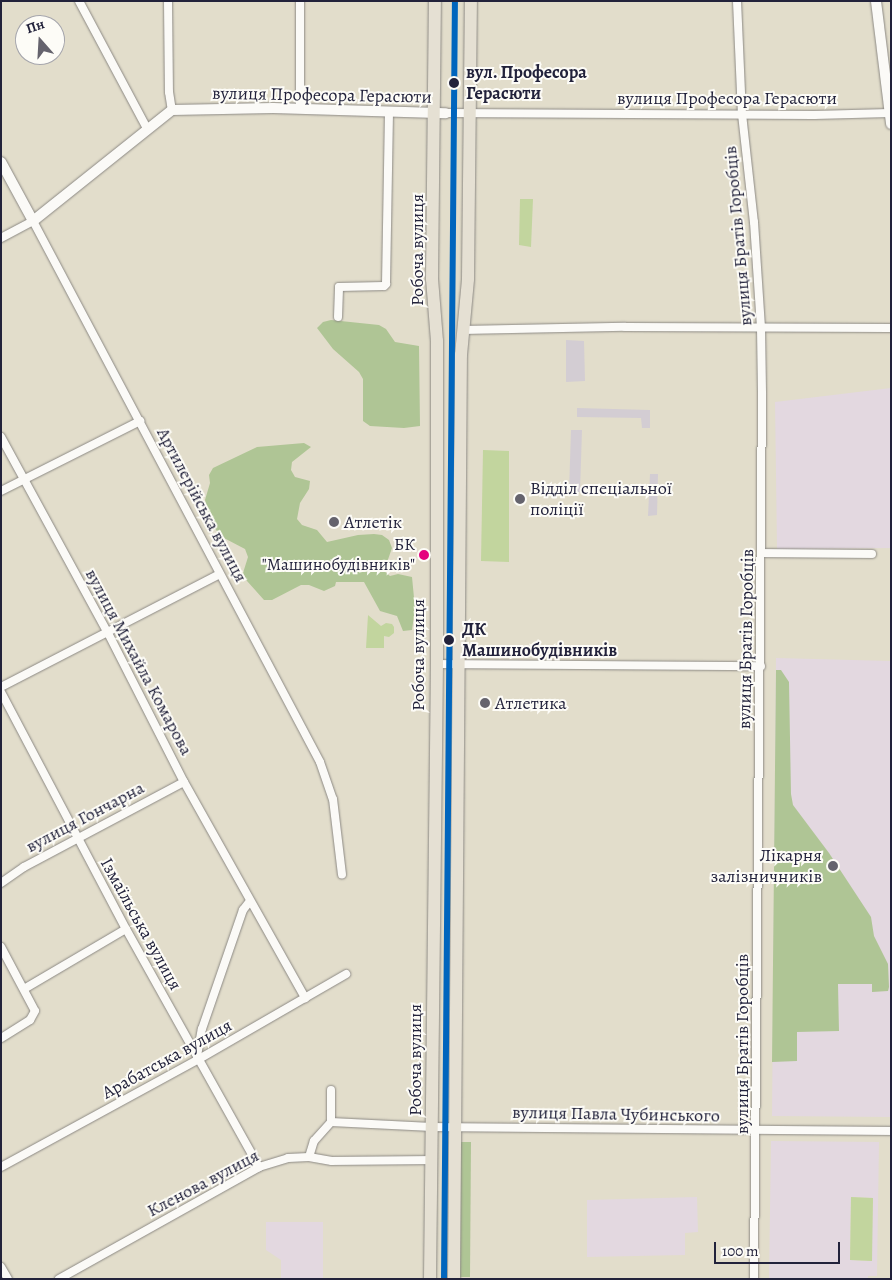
<!DOCTYPE html>
<html>
<head>
<meta charset="utf-8">
<style>
  body { margin:0 }
  #map { position:relative; width:892px; height:1280px; overflow:hidden; background:#e2ddcb; font-family:Alegreya,serif }
  div>[style] { position:absolute }
  .built>* { inset:0; background:#e3d8e0 }
  .industrial>* { inset:0; background:#d3cdd3 }
  .green>* { inset:0; background:#c2d59e }
  .forest>* { inset:0; background:#afc595 }
  .roads { filter:drop-shadow(0 0 1px #8c8984) drop-shadow(0 0 1px #8c8984) }
  .minor>* { height:8px; margin:-4px; padding:0 4px; transform-origin:4px; border-radius:4px; background:#fbfaf7 }
  .tertiary>* { height:10px; margin:-5px; padding:0 5px; transform-origin:5px; border-radius:5px; background:#fbfaf7 }
  .primary>* { height:12px; margin:-6px; padding:0 6px; transform-origin:6px; border-radius:6px; background:#e5e0d3 }
  .tram-1>* { height:6px; margin:-3px; padding:0 3px; transform-origin:3px; border-radius:3px; background:#0065bd }
  .dots>* { width:14px; height:14px; translate:-50% -50%; box-sizing:border-box; border:2px solid #fdfcf7; border-radius:50% }
  span { translate:-50% -50%; white-space:nowrap; text-align:center; line-height:1.15; -webkit-text-stroke:4px #fdfcf7; paint-order:stroke }
  .bus-label { font-size:17px; color:#22223b }
  .right { translate:-100% -50%; text-align:right }
  .stop-label { font-size:18px; color:#22223b; font-weight:700 }
  .left { translate:0 -50%; text-align:left }
  .street-label { font-size:18px; color:#22223b }
  .poi-label { font-size:18px; color:#22223b }
  .frame { position:absolute; inset:0; border:2px solid #22223b; pointer-events:none }
  .north { position:absolute; left:15px; top:15px; width:50px; height:50px; box-sizing:border-box; background:#fdfcf7; border:1px solid #a5a5ac; border-radius:50%; rotate:341deg; font-size:14px; font-weight:700; line-height:20px; text-align:center; color:#22223b }
  .north::after { content:''; display:block; margin:auto; width:18px; height:22px; background:#65636d; clip-path:polygon(50% 0,100% 100%,50% 72%,0 100%) }
  .scale { position:absolute; left:714px; top:1242px; width:126px; height:22px; box-sizing:border-box; border:2px solid #22223b; border-top:0; padding-left:6px; font-size:15px; line-height:18px; white-space:nowrap; color:#22223b; -webkit-text-stroke:4px #fdfcf7; paint-order:stroke }
</style>
</head>
<body>
<div id="map">
  <div class="built">
    <i style="clip-path:polygon(891px 388px,891px 548px,777px 549px,775px 402px)"></i>
    <i style="clip-path:polygon(776px 658px,891px 661px,891px 1117px,772px 1116px)"></i>
    <i style="clip-path:polygon(evenodd,771px 1141px,879px 1142px,877px 1276px,868px 1276px,868px 1279px,769px 1279px,771px 1141px,851px 1197px,873px 1198px,871px 1261px,850px 1260px,851px 1197px)"></i>
    <i style="clip-path:polygon(697px 1197px,698px 1232px,685px 1233px,685px 1255px,587px 1257px,587px 1200px)"></i>
    <i style="clip-path:polygon(266px 1222px,323px 1222px,323px 1279px,281px 1279px,281px 1260px,266px 1250px)"></i>
  </div>
  <div class="industrial">
    <i style="clip-path:polygon(566px 340px,584px 341px,585px 381px,566px 382px)"></i>
    <i style="clip-path:polygon(577px 408px,650px 410px,650px 428px,642px 428px,641px 418px,577px 417px)"></i>
    <i style="clip-path:polygon(571px 430px,582px 430px,580px 492px,569px 492px)"></i>
    <i style="clip-path:polygon(650px 474px,658px 474px,657px 515px,648px 516px)"></i>
  </div>
  <div class="green">
    <i style="clip-path:polygon(520px 199px,533px 199px,531px 247px,519px 245px)"></i>
    <i style="clip-path:polygon(483px 450px,509px 451px,509px 562px,481px 561px)"></i>
    <i style="clip-path:polygon(368px 615px,381px 626px,386px 623px,392px 624px,394px 627px,394px 633px,389px 637px,384px 636px,384px 648px,366px 648px)"></i>
    <i style="clip-path:polygon(851px 1197px,873px 1198px,872px 1261px,850px 1260px)"></i>
  </div>
  <div class="forest">
    <i style="clip-path:polygon(331px 320px,379px 325px,386px 329px,395px 342px,419px 346px,420px 426px,404px 428px,370px 426px,363px 421px,363px 379px,359px 372px,333px 349px,317px 328px,323px 322px)"></i>
    <i style="clip-path:polygon(304px 443px,311px 447px,292px 462px,291px 470px,295px 477px,310px 481px,309px 489px,300px 503px,297px 519px,302px 525px,317px 530px,327px 542px,358px 535px,374px 534px,382px 535px,389px 540px,392px 548px,384px 571px,390px 576px,398px 574px,412px 577px,415px 608px,412px 630px,403px 631px,397px 616px,380px 611px,364px 582px,336px 582px,335px 586px,324px 591px,309px 585px,301px 585px,272px 600px,264px 600px,247px 581px,243px 573px,248px 557px,245px 549px,222px 537px,211px 524px,205px 500px,210px 483px,209px 475px,213px 468px,257px 447px)"></i>
    <i style="clip-path:polygon(776px 670px,781px 670px,789px 682px,791px 794px,793px 805px,829px 853px,871px 917px,874px 936px,888px 964px,889px 987px,888px 991px,872px 992px,872px 984px,838px 984px,839px 1031px,797px 1032px,797px 1061px,772px 1062px)"></i>
    <i style="clip-path:polygon(461px 1142px,471px 1142px,470px 1277px,459px 1277px)"></i>
  </div>
  <div class="roads">
    <div class="minor">
      <i style="left:79px;top:1px;width:146px;rotate:61.9deg"></i>
      <i style="left:168px;top:1px;width:91px;rotate:89.4deg"></i>
      <i style="left:169px;top:92px;width:18px;rotate:81deg"></i>
      <i style="left:300px;top:1px;width:108px;rotate:90deg"></i>
      <i style="left:737px;top:1px;width:113px;rotate:87.5deg"></i>
      <i style="left:742px;top:114px;width:109px;rotate:83.7deg"></i>
      <i style="left:754px;top:222px;width:106px;rotate:86.2deg"></i>
      <i style="left:761px;top:328px;width:66px;rotate:89.1deg"></i>
      <i style="left:762px;top:394px;width:885px;rotate:90.52deg"></i>
      <i style="left:446px;top:113px;width:368px;rotate:0.3deg"></i>
      <i style="left:814px;top:115px;width:76px;rotate:-1.5deg"></i>
      <i style="left:1px;top:238px;width:36px;rotate:-28deg"></i>
      <i style="left:33px;top:221px;width:612px;rotate:62.05deg"></i>
      <i style="left:320px;top:762px;width:39px;rotate:71deg"></i>
      <i style="left:333px;top:799px;width:76px;rotate:83.2deg"></i>
      <i style="left:338px;top:317px;width:30px;rotate:-88deg"></i>
      <i style="left:339px;top:287px;width:45px;rotate:-1.3deg"></i>
      <i style="left:384px;top:286px;width:3px;rotate:-45deg"></i>
      <i style="left:386px;top:284px;width:172px;rotate:-89deg"></i>
      <i style="left:462px;top:330px;width:163px;rotate:-1.1deg"></i>
      <i style="left:625px;top:327px;width:266px;rotate:0.2deg"></i>
      <i style="left:1px;top:437px;width:223px;rotate:61.4deg"></i>
      <i style="left:108px;top:633px;width:167px;rotate:63deg"></i>
      <i style="left:184px;top:782px;width:248px;rotate:60.7deg"></i>
      <i style="left:1px;top:491px;width:156px;rotate:-26.7deg"></i>
      <i style="left:762px;top:553px;width:110px;rotate:0.5deg"></i>
      <i style="left:437px;top:664px;width:324px;rotate:0.4deg"></i>
      <i style="left:1px;top:687px;width:246px;rotate:-27.3deg"></i>
      <i style="left:1px;top:692px;width:268px;rotate:62.2deg"></i>
      <i style="left:126px;top:929px;width:273px;rotate:60.8deg"></i>
      <i style="left:1px;top:883px;width:28px;rotate:-35deg"></i>
      <i style="left:24px;top:867px;width:181px;rotate:-28deg"></i>
      <i style="left:1px;top:947px;width:72px;rotate:62deg"></i>
      <i style="left:35px;top:1011px;width:10px;rotate:119deg"></i>
      <i style="left:30px;top:1020px;width:34px;rotate:148deg"></i>
      <i style="left:24px;top:989px;width:118px;rotate:-30.5deg"></i>
      <i style="left:197px;top:1056px;width:27px;rotate:-80deg"></i>
      <i style="left:202px;top:1029px;width:126px;rotate:-71deg"></i>
      <i style="left:243px;top:910px;width:11px;rotate:-52deg"></i>
      <i style="left:331px;top:1122px;width:32px;rotate:-90deg"></i>
      <i style="left:309px;top:1157px;width:17px;rotate:-73deg"></i>
      <i style="left:314px;top:1141px;width:25px;rotate:-48deg"></i>
      <i style="left:331px;top:1122px;width:101px;rotate:2.8deg"></i>
      <i style="left:432px;top:1127px;width:459px;rotate:0.5deg"></i>
      <i style="left:1px;top:1167px;width:226px;rotate:-28.6deg"></i>
      <i style="left:199px;top:1059px;width:170px;rotate:-30deg"></i>
      <i style="left:1px;top:1267px;width:14px;rotate:60deg"></i>
      <i style="left:59px;top:1279px;width:229px;rotate:-29.2deg"></i>
      <i style="left:259px;top:1167px;width:30px;rotate:-17deg"></i>
      <i style="left:288px;top:1158px;width:21px;rotate:-3deg"></i>
      <i style="left:309px;top:1157px;width:23px;rotate:10deg"></i>
      <i style="left:332px;top:1161px;width:100px;rotate:-0.6deg"></i>
    </div>
    <div class="tertiary">
      <i style="left:876px;top:1px;width:124px;rotate:83deg"></i>
      <i style="left:1px;top:162px;width:67px;rotate:61.5deg"></i>
      <i style="left:33px;top:221px;width:178px;rotate:-38.6deg"></i>
      <i style="left:172px;top:110px;width:101px;rotate:-1.1deg"></i>
      <i style="left:273px;top:108px;width:173px;rotate:1.7deg"></i>
    </div>
    <div class="primary">
      <i style="left:430px;top:1279px;width:615px;rotate:-89.35deg"></i>
      <i style="left:437px;top:664px;width:323px;rotate:-90deg"></i>
      <i style="left:437px;top:341px;width:62px;rotate:-94.6deg"></i>
      <i style="left:432px;top:279px;width:278px;rotate:-89.4deg"></i>
      <i style="left:454px;top:1279px;width:924px;rotate:-89.57deg"></i>
      <i style="left:461px;top:355px;width:76px;rotate:-84.7deg"></i>
      <i style="left:468px;top:279px;width:278px;rotate:-89.4deg"></i>
    </div>
  </div>
  <div class="tram-1">
    <i style="left:444px;top:1279px;width:1278px;rotate:-89.51deg"></i>
  </div>
  <div class="dots">
    <i style="left:454px;top:83px;background:#22223b"></i>
    <i style="left:520px;top:499px;background:#65636d"></i>
    <i style="left:334px;top:522px;background:#65636d"></i>
    <i style="left:424px;top:555px;background:#e5007d"></i>
    <i style="left:449px;top:640px;background:#22223b"></i>
    <i style="left:485px;top:703px;background:#65636d"></i>
    <i style="left:833px;top:866px;background:#65636d"></i>
  </div>
  <div class="bus-label">
    <span class="right" style="left:415px;top:555px">БК<br>"Машинобудівників"</span>
  </div>
  <div class="stop-label">
    <span class="left" style="left:466px;top:83px">вул. Професора<br>Герасюти</span>
    <span class="left" style="left:462px;top:640px">ДК<br>Машинобудівників</span>
  </div>
  <div class="street-label">
    <span style="left:322px;top:95px;rotate:1deg">вулиця Професора Герасюти</span>
    <span style="left:727px;top:98px">вулиця Професора Герасюти</span>
    <span style="left:738px;top:236px;rotate:-95deg">вулиця Братів Горобців</span>
    <span style="left:417px;top:250px;rotate:-90deg">Робоча вулиця</span>
    <span style="left:202px;top:505px;rotate:62deg">Артилерійська вулиця</span>
    <span style="left:746px;top:639px;rotate:-89deg">вулиця Братів Горобців</span>
    <span style="left:418px;top:655px;rotate:-90deg">Робоча вулиця</span>
    <span style="left:139px;top:662px;rotate:62deg">вулиця Михайла Комарова</span>
    <span style="left:85px;top:817px;rotate:-28deg">вулиця Гончарна</span>
    <span style="left:141px;top:924px;rotate:61deg">Ізмаїльська вулиця</span>
    <span style="left:742px;top:1044px;rotate:-90deg">вулиця Братів Горобців</span>
    <span style="left:167px;top:1059px;rotate:-29deg">Арабатська вулиця</span>
    <span style="left:415px;top:1060px;rotate:-90deg">Робоча вулиця</span>
    <span style="left:616px;top:1114px;rotate:1deg">вулиця Павла Чубинського</span>
    <span style="left:203px;top:1183px;rotate:-28deg">Кленова вулиця</span>
  </div>
  <div class="poi-label">
    <span class="left" style="left:530px;top:499px">Відділ спеціальної<br>поліції</span>
    <span class="left" style="left:344px;top:522px">Атлетік</span>
    <span class="left" style="left:495px;top:703px">Атлетика</span>
    <span class="right" style="left:822px;top:866px">Лікарня<br>залізничників</span>
  </div>
  <div class="frame"></div>
  <div class="north">Пн</div>
  <div class="scale">100 m</div>
</div>
</body>
</html>
